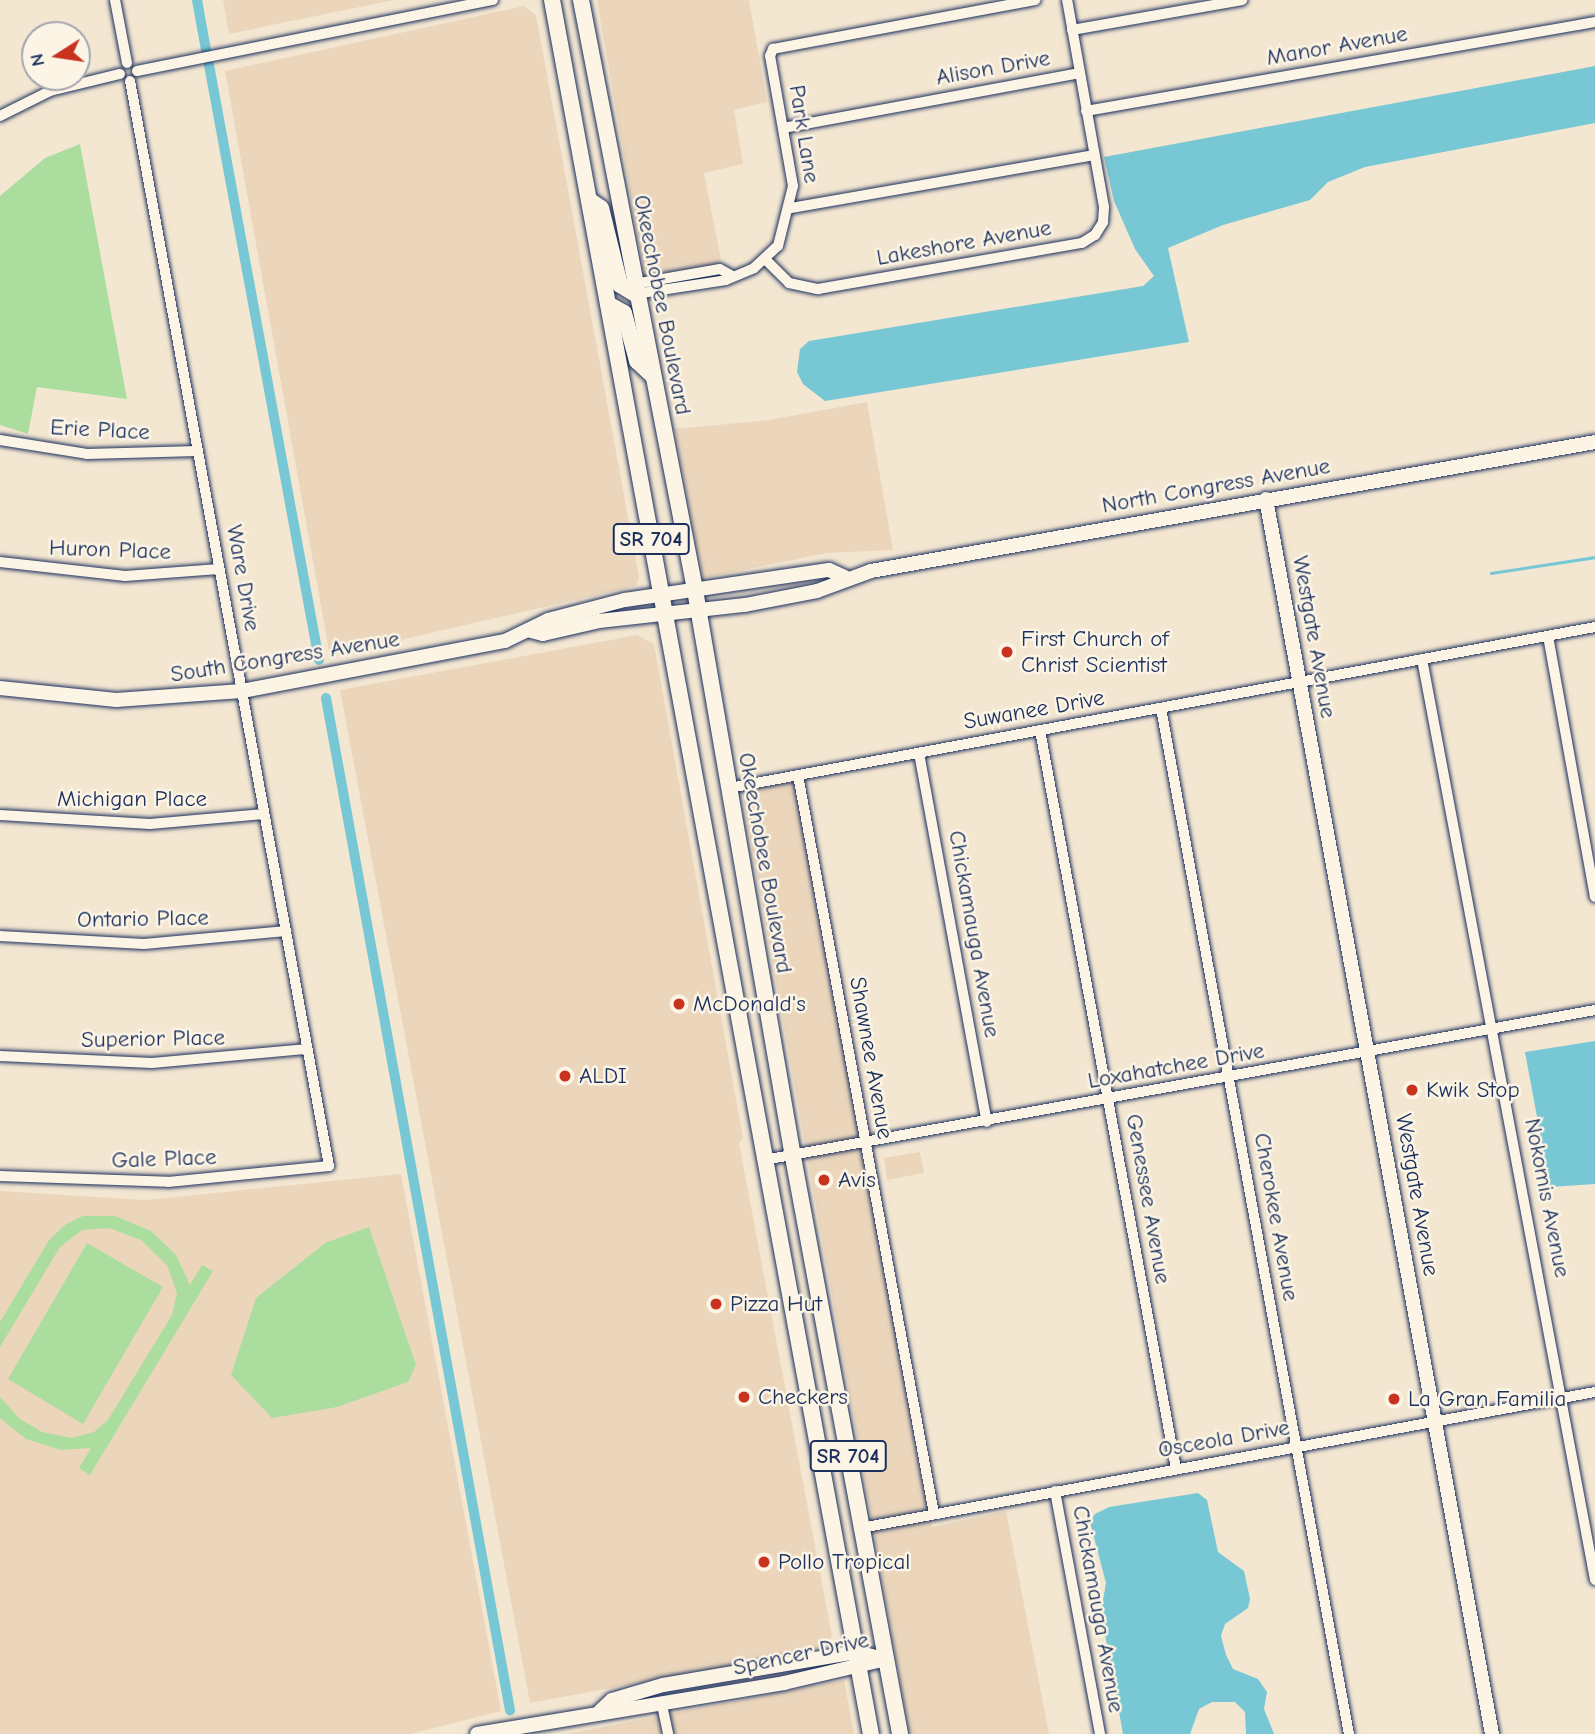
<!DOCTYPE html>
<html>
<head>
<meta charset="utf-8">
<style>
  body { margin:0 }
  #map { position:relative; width:1595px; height:1734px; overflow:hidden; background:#f4e7d2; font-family:"Comic Neue",sans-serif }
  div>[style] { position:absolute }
  .built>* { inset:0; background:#ebd6bc }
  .green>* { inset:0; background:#abdd9f }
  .water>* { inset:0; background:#77c7d4 }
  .stream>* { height:2.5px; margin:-1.25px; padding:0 1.25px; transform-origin:1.25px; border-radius:1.25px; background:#77c7d4 }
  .canal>* { height:10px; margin:-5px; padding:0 5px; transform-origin:5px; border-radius:5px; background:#77c7d4 }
  .roads { filter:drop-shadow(0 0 2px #1b2f5e) drop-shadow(0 0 2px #1b2f5e) }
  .street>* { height:10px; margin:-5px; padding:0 5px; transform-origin:5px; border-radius:5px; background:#fcf5e5 }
  .secondary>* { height:14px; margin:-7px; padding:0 7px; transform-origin:7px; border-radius:7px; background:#fcf5e5 }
  .primary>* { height:16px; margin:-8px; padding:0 8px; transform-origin:8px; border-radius:8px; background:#fcf5e5 }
  .dots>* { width:19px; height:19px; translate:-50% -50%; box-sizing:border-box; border:4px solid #fcf5e5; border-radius:50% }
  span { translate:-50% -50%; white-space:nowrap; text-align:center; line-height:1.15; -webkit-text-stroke:5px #fcf5e5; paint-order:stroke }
  .shield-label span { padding:2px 5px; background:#fcf5e5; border:2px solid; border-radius:5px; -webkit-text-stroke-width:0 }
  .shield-label { font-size:21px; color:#1b2f5e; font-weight:700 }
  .street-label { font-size:23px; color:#1b2f5e }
  .poi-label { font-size:23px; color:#1b2f5e }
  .left { translate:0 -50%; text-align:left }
  .north { position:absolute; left:21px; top:21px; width:70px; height:70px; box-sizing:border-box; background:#fcf5e5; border:2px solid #a2a6af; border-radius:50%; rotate:258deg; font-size:19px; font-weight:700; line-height:28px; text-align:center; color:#1b2f5e }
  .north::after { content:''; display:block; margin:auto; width:24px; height:32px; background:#c8321e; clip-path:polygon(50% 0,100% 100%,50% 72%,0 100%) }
</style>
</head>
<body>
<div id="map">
  <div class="built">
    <i style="clip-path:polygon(223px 0,394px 0,229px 34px)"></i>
    <i style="clip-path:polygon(597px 0,749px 0,767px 102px,734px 110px,743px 164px,704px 173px,722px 265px,645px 279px)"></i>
    <i style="clip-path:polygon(524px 6px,536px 15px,639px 577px,636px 586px,330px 656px,225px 71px)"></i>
    <i style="clip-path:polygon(867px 402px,893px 550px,827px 553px,703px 578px,675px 429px,769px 420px)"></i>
    <i style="clip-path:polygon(637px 635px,654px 644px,743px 1138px,739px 1143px,832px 1636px,823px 1649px,530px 1703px,340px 690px)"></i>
    <i style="clip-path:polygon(794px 781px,932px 1527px,1006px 1511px,1049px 1734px,910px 1734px,742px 791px)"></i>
    <i style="clip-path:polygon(920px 1152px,924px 1173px,887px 1180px,884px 1158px)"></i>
    <i style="clip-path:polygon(401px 1174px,501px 1711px,410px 1734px,0 1734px,0 1191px,147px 1200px)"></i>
    <i style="clip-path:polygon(844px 1680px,854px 1734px,566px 1734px)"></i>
  </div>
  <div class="green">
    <i style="clip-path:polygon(80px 144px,127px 399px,37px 387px,28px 434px,0 425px,0 196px,45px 158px)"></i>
    <i style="clip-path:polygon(83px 1216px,115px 1216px,151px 1231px,176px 1255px,190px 1285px,202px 1265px,213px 1271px,90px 1475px,79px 1468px,91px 1448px,61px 1450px,26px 1439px,0 1418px,0 1397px,20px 1419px,42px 1432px,71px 1438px,94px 1432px,108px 1420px,172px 1315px,177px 1293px,167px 1265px,141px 1240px,109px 1228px,82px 1230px,60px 1247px,0 1347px,0 1322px,49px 1240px,65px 1225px)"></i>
    <i style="clip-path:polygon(369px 1227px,416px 1365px,408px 1382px,337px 1407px,272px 1418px,231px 1375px,256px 1298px,325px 1243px)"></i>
    <i style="clip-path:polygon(87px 1243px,163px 1287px,83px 1424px,8px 1379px)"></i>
  </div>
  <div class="water">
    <i style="clip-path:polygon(1595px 66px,1595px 123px,1365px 167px,1328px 182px,1310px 200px,1223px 225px,1168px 248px,1189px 342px,825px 401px,803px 384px,797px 372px,800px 349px,809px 341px,1143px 286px,1154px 276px,1135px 249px,1114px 201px,1104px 157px)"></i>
    <i style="clip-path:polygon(1595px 1041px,1595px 1184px,1550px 1187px,1525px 1052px)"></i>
    <i style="clip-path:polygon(1198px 1493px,1207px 1500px,1218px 1552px,1244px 1571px,1250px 1599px,1248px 1608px,1225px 1624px,1221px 1636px,1226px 1655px,1233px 1669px,1258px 1679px,1267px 1692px,1264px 1709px,1274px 1734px,1246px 1734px,1245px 1712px,1235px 1702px,1212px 1702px,1199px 1709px,1190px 1734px,1123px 1734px,1101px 1612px,1106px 1583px,1090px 1522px,1095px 1514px,1109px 1507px)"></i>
  </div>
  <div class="stream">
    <i style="left:1491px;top:573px;width:105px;rotate:-8.7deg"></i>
  </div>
  <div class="canal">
    <i style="left:197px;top:0;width:51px;rotate:79.8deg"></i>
    <i style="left:209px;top:65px;width:605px;rotate:79.53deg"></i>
    <i style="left:326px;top:698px;width:1029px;rotate:79.7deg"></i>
  </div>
  <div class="roads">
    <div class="street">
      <i style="left:115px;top:0;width:64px;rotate:79.2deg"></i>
      <i style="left:1072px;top:30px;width:173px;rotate:-10deg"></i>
      <i style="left:137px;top:71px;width:363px;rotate:-11.3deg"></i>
      <i style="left:1086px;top:111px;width:517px;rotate:-9.92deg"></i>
      <i style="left:0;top:116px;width:56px;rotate:-26.6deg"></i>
      <i style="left:50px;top:91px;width:72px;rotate:-13.7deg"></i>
      <i style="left:783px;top:128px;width:302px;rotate:-10.5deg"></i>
      <i style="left:791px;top:208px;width:308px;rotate:-9.9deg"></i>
      <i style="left:766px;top:260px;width:33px;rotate:45deg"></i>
      <i style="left:789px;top:283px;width:30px;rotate:12deg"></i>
      <i style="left:818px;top:289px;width:268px;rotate:-9.9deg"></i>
      <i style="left:1082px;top:243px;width:15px;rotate:-32deg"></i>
      <i style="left:1095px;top:235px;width:15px;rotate:-58deg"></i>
      <i style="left:1103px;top:222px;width:15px;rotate:-86deg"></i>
      <i style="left:1104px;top:207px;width:210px;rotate:-100.1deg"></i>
      <i style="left:634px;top:284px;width:87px;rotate:-9.9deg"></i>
      <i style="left:720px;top:269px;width:13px;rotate:29deg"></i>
      <i style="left:635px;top:294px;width:92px;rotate:-8.7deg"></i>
      <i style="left:726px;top:280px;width:30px;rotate:-23deg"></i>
      <i style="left:754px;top:268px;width:33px;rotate:-43deg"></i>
      <i style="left:778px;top:246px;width:62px;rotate:-76deg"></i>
      <i style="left:793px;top:186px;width:132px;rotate:-100deg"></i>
      <i style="left:770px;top:56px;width:8px;rotate:-67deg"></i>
      <i style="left:773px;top:49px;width:267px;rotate:-10.6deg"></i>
      <i style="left:0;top:440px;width:88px;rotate:9.1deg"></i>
      <i style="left:87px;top:454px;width:111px;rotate:-1.5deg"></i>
      <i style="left:0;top:562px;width:126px;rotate:6.4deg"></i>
      <i style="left:125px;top:576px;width:94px;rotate:-4.3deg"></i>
      <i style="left:1548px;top:636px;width:265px;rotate:79.8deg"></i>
      <i style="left:1422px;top:659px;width:937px;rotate:79.36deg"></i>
      <i style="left:1161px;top:708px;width:1043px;rotate:79.62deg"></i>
      <i style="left:1040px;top:730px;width:751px;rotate:79.57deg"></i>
      <i style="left:919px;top:753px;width:375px;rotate:79.6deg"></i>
      <i style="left:798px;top:775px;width:751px;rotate:79.57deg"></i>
      <i style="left:729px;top:788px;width:881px;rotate:-10.53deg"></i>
      <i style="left:0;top:815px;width:150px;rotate:3.4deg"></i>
      <i style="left:150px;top:824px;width:114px;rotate:-5deg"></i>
      <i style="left:0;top:936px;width:144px;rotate:3.2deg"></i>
      <i style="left:144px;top:944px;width:143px;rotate:-5.2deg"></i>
      <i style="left:0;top:1056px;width:152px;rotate:2.6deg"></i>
      <i style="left:152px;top:1063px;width:156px;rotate:-5.2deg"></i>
      <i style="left:764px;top:1160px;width:844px;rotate:-10.23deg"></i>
      <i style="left:0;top:1176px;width:168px;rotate:2deg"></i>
      <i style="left:168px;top:1182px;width:162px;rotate:-5.7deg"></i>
      <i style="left:329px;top:1166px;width:1103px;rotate:-100.39deg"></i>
      <i style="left:1055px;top:1491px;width:247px;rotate:79.5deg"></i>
      <i style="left:861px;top:1528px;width:746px;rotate:-10.5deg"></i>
      <i style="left:662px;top:1705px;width:30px;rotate:78deg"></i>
    </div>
    <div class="secondary">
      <i style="left:1266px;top:499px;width:1256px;rotate:79.63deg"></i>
      <i style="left:531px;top:631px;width:12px;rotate:14deg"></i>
      <i style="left:543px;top:634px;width:57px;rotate:-13.1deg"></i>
      <i style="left:599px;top:621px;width:147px;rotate:-6.3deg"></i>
      <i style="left:745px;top:605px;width:73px;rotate:-11deg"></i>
      <i style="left:817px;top:591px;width:58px;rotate:-20.3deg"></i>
      <i style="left:871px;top:571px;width:735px;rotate:-10.1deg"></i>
      <i style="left:0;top:688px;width:117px;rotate:5.9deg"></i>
      <i style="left:116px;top:700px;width:126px;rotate:-4.1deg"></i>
      <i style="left:242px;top:691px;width:268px;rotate:-10.8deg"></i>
      <i style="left:505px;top:641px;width:48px;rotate:-26deg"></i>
      <i style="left:548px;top:620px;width:80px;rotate:-14.6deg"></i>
      <i style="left:625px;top:600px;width:206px;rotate:-8.4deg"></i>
      <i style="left:829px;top:570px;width:17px;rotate:24deg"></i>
      <i style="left:600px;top:1711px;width:16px;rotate:-43deg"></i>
      <i style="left:612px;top:1700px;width:53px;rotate:-16.4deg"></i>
      <i style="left:663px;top:1685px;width:196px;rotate:-9.7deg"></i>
      <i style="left:856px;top:1652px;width:30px;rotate:14deg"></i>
      <i style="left:477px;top:1734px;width:311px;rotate:-9.4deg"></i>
      <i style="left:784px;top:1683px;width:105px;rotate:-13.2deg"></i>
    </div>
    <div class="primary">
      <i style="left:552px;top:0;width:1763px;rotate:79.58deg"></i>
      <i style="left:581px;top:0;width:601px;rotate:79.06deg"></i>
      <i style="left:695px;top:590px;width:575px;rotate:80.19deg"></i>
      <i style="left:793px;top:1157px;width:587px;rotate:79.49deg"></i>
      <i style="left:589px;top:200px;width:14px;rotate:34deg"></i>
      <i style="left:601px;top:208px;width:79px;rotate:76.1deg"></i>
      <i style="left:620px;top:285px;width:17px;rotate:31deg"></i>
      <i style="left:608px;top:304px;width:18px;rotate:29deg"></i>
      <i style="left:624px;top:313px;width:50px;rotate:74.8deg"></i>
      <i style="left:637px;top:361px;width:21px;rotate:43deg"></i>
    </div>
  </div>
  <div class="dots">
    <i style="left:1007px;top:652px;background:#c8321e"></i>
    <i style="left:679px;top:1004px;background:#c8321e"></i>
    <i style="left:565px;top:1076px;background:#c8321e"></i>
    <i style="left:1412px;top:1090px;background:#c8321e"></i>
    <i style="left:824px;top:1180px;background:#c8321e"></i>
    <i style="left:716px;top:1304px;background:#c8321e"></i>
    <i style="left:744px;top:1397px;background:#c8321e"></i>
    <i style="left:1394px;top:1399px;background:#c8321e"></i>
    <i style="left:764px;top:1562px;background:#c8321e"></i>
  </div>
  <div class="shield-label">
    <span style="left:651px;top:539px">SR 704</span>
    <span style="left:848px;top:1456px">SR 704</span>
  </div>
  <div class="street-label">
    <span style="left:1337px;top:46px;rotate:-10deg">Manor Avenue</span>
    <span style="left:993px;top:68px;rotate:-10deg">Alison Drive</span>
    <span style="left:804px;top:134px;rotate:81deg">Park Lane</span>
    <span style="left:964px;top:243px;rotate:-10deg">Lakeshore Avenue</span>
    <span style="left:662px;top:305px;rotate:79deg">Okeechobee Boulevard</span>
    <span style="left:100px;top:430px;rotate:3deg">Erie Place</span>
    <span style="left:1216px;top:486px;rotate:-10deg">North Congress Avenue</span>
    <span style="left:110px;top:550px;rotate:2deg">Huron Place</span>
    <span style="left:243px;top:578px;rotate:80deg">Ware Drive</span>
    <span style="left:1314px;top:637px;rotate:80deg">Westgate Avenue</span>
    <span style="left:285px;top:657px;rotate:-9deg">South Congress Avenue</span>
    <span style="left:1034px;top:710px;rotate:-10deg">Suwanee Drive</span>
    <span style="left:132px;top:799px">Michigan Place</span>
    <span style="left:765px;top:863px;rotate:80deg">Okeechobee Boulevard</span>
    <span style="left:143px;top:919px;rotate:-1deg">Ontario Place</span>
    <span style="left:974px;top:934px;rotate:80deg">Chickamauga Avenue</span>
    <span style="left:153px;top:1039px;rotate:-1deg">Superior Place</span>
    <span style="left:871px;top:1058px;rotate:80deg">Shawnee Avenue</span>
    <span style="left:1176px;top:1066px;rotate:-10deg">Loxahatchee Drive</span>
    <span style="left:164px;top:1159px;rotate:-2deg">Gale Place</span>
    <span style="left:1417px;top:1195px;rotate:80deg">Westgate Avenue</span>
    <span style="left:1547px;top:1198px;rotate:79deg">Nokomis Avenue</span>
    <span style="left:1148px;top:1199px;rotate:80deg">Genessee Avenue</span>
    <span style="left:1276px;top:1217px;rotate:80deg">Cherokee Avenue</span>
    <span style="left:1224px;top:1439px;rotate:-10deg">Osceola Drive</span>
    <span style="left:1098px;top:1609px;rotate:80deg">Chickamauga Avenue</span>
    <span style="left:801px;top:1654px;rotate:-12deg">Spencer Drive</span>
  </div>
  <div class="poi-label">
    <span class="left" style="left:1021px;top:652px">First Church of<br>Christ Scientist</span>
    <span class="left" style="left:693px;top:1004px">McDonald's</span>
    <span class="left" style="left:579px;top:1076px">ALDI</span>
    <span class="left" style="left:1426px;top:1090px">Kwik Stop</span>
    <span class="left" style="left:838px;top:1180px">Avis</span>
    <span class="left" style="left:730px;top:1304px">Pizza Hut</span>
    <span class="left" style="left:758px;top:1397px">Checkers</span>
    <span class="left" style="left:1408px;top:1399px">La Gran Familia</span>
    <span class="left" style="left:778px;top:1562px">Pollo Tropical</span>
  </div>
  <div class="north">N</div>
</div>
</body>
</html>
